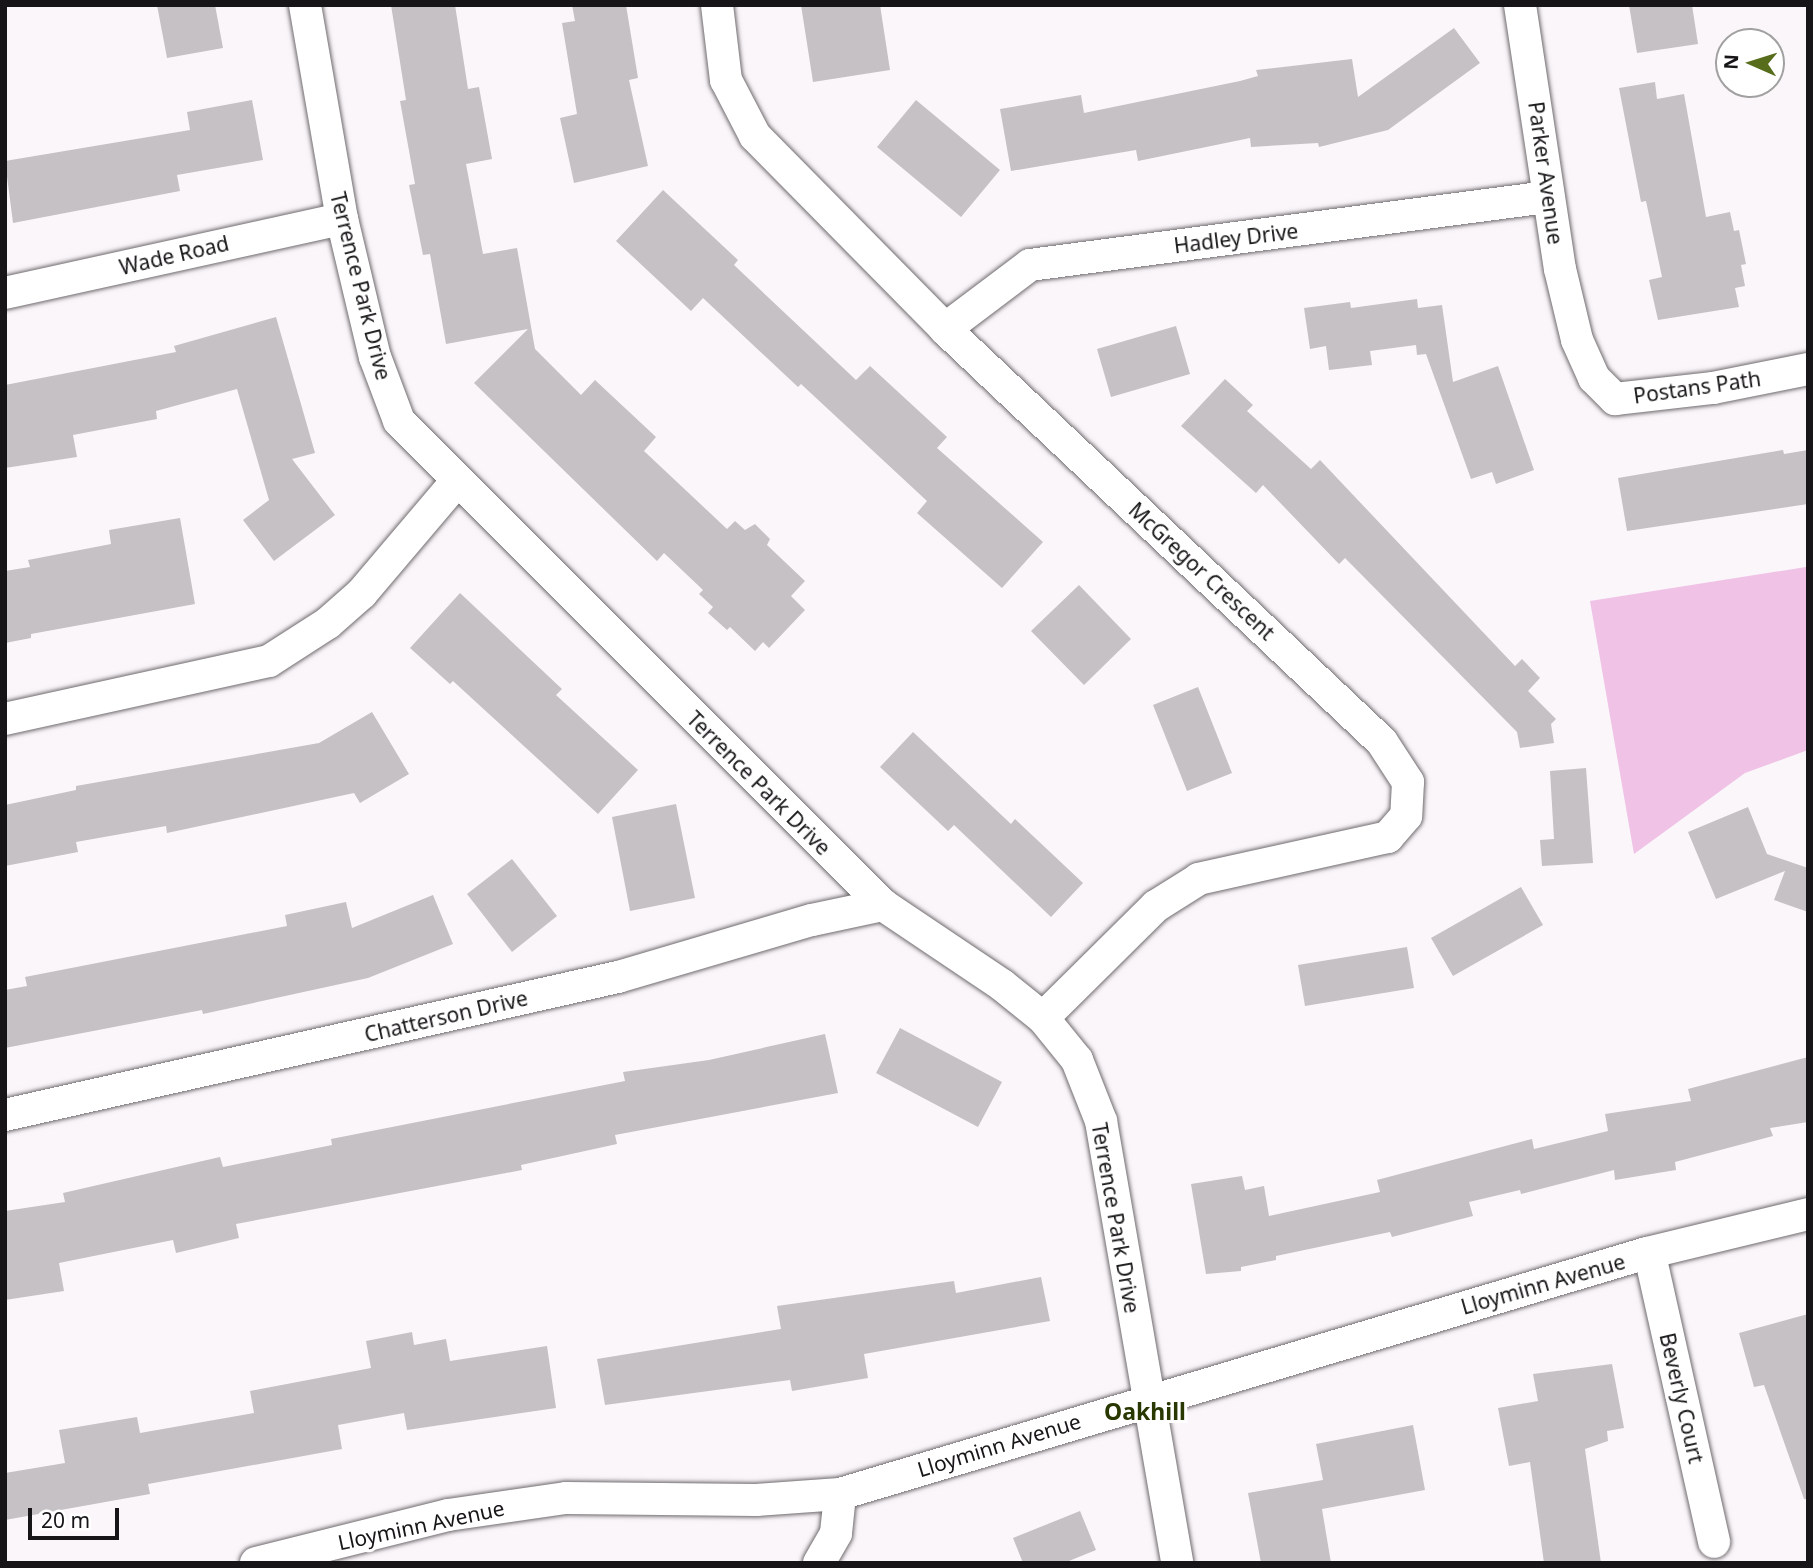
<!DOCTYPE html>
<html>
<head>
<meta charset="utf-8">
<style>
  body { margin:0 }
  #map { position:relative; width:1813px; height:1568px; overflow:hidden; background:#fbf6fa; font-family:"Noto Sans",sans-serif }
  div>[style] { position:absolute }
  .green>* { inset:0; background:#efc2e6 }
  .building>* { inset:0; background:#c6c1c5 }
  .roads { filter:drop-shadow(0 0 2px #6f6b6e) drop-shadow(0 0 2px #6f6b6e) }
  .minor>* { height:32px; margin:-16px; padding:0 16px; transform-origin:16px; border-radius:16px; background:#fff }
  span { translate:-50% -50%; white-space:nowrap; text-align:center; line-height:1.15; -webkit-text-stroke:6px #fff; paint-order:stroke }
  .street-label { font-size:21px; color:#171517 }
  .neighbourhood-label { font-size:23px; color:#293700; font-weight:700 }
  .frame { position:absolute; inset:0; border:7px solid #171517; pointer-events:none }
  .north { position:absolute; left:1715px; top:28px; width:70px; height:70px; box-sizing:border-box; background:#fff; border:2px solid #a2a1a2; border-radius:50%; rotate:273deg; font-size:19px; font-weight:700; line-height:28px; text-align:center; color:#171517 }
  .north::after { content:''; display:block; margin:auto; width:24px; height:32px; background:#576d1c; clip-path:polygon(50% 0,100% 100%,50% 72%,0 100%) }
  .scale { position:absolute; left:28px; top:1508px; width:91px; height:32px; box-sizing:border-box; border:4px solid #171517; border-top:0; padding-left:9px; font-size:21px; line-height:24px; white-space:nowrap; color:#171517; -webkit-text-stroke:5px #fff; paint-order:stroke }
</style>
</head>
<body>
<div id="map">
  <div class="green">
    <i style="clip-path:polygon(1806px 567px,1808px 750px,1745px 773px,1634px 854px,1590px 601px)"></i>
  </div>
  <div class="building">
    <i style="clip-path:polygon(157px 5px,215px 5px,223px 48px,167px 58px)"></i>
    <i style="clip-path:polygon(391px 5px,455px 5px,468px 89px,479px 87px,492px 159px,466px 164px,483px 254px,517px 248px,535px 349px,581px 395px,595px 380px,656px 437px,644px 451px,727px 529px,735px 521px,745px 530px,755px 524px,770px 539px,767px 545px,805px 581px,791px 596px,805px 610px,769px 648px,763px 642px,755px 651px,730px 627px,727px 630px,708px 613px,713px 607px,699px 594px,703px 590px,664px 553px,657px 561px,474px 383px,528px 329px,446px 344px,430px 254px,423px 255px,409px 185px,415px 184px,400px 101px,406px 100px)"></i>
    <i style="clip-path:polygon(572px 5px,626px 5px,638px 78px,629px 80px,648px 166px,574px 183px,560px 118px,577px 114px,562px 23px,575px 21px)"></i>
    <i style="clip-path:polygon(801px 5px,880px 5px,890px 70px,813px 82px)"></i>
    <i style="clip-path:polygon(1629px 5px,1692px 5px,1698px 44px,1637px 53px)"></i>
    <i style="clip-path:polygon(1454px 28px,1480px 63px,1388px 130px,1319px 147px,1318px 143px,1251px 147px,1250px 138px,1138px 161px,1136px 150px,1011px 171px,1000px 109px,1081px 95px,1084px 113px,1240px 81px,1258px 76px,1256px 70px,1352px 59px,1358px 97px)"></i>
    <i style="clip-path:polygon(1655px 82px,1657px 99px,1684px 94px,1706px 217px,1730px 212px,1734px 231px,1739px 230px,1746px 264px,1741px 265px,1745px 286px,1735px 288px,1739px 307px,1658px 320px,1649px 280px,1662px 277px,1646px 201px,1641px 202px,1619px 88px)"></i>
    <i style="clip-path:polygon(252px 100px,263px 160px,177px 175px,180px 191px,13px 223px,5px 161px,190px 130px,187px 112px)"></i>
    <i style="clip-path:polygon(916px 100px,1000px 170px,961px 217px,877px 147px)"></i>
    <i style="clip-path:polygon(663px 190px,738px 260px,734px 265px,856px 380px,870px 366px,947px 437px,937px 448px,1043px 542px,1002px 588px,917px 513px,927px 501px,801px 384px,798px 387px,703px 298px,691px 311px,616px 241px)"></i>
    <i style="clip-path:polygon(1417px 299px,1418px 308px,1442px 305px,1453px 382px,1498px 366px,1534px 470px,1496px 484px,1492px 472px,1471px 479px,1426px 354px,1417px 355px,1416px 345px,1370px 351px,1372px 365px,1329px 370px,1326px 346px,1310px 349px,1304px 308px,1350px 302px,1351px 308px)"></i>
    <i style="clip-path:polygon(276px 317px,315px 453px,292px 459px,335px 515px,274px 561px,243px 520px,269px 500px,237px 389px,156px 411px,157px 419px,73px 435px,77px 457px,5px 468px,5px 385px,176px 352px,174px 346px)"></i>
    <i style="clip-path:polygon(1176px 326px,1190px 374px,1111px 397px,1097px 349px)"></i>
    <i style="clip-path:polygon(1225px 379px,1253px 405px,1247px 411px,1311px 469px,1320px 460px,1515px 666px,1522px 659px,1540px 678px,1528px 691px,1556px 719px,1551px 724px,1554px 743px,1520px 748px,1517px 732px,1345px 558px,1339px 564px,1263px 485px,1256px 493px,1181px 426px)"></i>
    <i style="clip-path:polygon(1783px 450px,1784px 454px,1808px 450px,1808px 504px,1627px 531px,1618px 478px)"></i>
    <i style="clip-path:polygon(180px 518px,195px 604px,31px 634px,31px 638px,5px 643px,5px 571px,30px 567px,28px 560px,111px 544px,109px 530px)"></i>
    <i style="clip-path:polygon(1079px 585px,1131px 639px,1084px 685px,1031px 631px)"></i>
    <i style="clip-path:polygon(460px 593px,562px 689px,556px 695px,638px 770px,598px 814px,453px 681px,450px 684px,410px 648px)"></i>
    <i style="clip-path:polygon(1198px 687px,1232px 773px,1187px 791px,1153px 705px)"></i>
    <i style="clip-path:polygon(372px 712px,409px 774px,360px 803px,354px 793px,167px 833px,166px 826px,76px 842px,78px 852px,5px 866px,5px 805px,76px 790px,76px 786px,319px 743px)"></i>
    <i style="clip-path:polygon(913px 732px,1011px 824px,1015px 819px,1083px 883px,1051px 917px,954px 825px,948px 831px,880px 767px)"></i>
    <i style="clip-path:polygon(1586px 768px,1593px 863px,1542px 866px,1540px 840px,1554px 839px,1550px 771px)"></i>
    <i style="clip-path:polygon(676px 804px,695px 898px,630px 911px,612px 817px)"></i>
    <i style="clip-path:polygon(1748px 807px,1767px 854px,1808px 868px,1808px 912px,1774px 900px,1785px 871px,1716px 899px,1688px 832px)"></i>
    <i style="clip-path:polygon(512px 859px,557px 916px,512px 952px,467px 894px)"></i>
    <i style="clip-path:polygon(1521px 887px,1543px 925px,1453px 976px,1431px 938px)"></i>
    <i style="clip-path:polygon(433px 895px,453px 944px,368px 978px,203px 1014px,202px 1010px,5px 1048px,5px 990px,27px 986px,25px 977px,287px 926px,285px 915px,346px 902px,352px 928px)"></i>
    <i style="clip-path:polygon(1407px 947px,1414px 988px,1305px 1006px,1298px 965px)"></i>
    <i style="clip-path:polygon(900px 1028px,1002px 1082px,978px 1127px,876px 1073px)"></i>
    <i style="clip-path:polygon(825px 1034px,838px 1093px,615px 1135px,617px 1144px,521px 1165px,522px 1170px,236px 1224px,239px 1238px,176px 1253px,173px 1240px,59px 1263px,64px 1291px,5px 1300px,5px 1211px,65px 1202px,63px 1193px,220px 1157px,223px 1167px,332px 1145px,331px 1139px,625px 1081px,623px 1072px,709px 1060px)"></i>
    <i style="clip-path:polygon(1808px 1057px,1808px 1122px,1770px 1128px,1773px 1136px,1675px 1162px,1676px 1170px,1615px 1180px,1614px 1170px,1521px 1194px,1520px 1190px,1469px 1202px,1473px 1216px,1392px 1237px,1390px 1232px,1276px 1256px,1276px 1260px,1241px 1267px,1241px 1271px,1206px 1274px,1191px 1184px,1242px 1176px,1245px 1190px,1264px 1186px,1269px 1216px,1380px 1192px,1377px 1180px,1532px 1139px,1534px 1149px,1608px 1131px,1605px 1114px,1691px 1101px,1688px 1089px)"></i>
    <i style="clip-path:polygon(1041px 1277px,1050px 1321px,864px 1354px,868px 1378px,792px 1391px,790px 1380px,605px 1405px,597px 1359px,781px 1329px,777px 1306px,954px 1281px,956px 1293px)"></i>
    <i style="clip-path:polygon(1808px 1314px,1808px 1499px,1804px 1499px,1764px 1385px,1754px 1387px,1739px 1333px)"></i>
    <i style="clip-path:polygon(412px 1332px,414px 1345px,446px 1339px,450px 1361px,547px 1346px,556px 1408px,407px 1430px,404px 1413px,338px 1425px,342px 1449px,148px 1484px,150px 1494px,5px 1520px,5px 1473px,65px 1463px,59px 1430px,137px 1417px,140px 1433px,254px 1413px,250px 1391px,371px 1368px,366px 1341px)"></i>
    <i style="clip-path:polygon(1612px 1364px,1624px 1428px,1607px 1431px,1608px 1441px,1585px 1449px,1601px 1563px,1544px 1563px,1530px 1462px,1509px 1466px,1498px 1408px,1538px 1401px,1533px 1374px)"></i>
    <i style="clip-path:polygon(1413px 1425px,1425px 1490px,1322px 1509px,1331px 1563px,1261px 1563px,1248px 1493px,1323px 1480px,1316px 1444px)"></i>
    <i style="clip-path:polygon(1080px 1511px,1096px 1550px,1064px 1563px,1023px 1563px,1013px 1538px)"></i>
  </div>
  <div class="roads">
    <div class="minor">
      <i style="left:305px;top:5px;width:217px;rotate:80.2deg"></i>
      <i style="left:342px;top:219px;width:142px;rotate:76.6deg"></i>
      <i style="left:375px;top:357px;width:68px;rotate:69.4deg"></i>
      <i style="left:399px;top:421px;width:684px;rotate:45deg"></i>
      <i style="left:883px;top:905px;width:143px;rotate:33.9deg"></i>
      <i style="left:1002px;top:985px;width:53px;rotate:38.8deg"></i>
      <i style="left:1043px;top:1018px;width:54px;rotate:51deg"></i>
      <i style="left:1077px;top:1060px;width:66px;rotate:68.5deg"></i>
      <i style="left:1101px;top:1121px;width:448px;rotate:80.2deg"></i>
      <i style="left:717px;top:5px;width:76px;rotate:83.2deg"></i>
      <i style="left:726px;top:80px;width:63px;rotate:62.6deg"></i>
      <i style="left:755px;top:136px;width:271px;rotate:45.4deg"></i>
      <i style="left:945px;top:329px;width:601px;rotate:43.38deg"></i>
      <i style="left:1382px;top:742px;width:48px;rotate:57deg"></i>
      <i style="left:1408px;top:782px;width:34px;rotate:93deg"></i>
      <i style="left:1406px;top:816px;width:28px;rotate:131deg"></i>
      <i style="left:1388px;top:837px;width:194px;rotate:167.5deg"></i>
      <i style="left:1199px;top:879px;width:51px;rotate:147.9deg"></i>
      <i style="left:1156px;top:906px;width:159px;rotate:135.3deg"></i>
      <i style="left:1520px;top:5px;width:267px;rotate:81.4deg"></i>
      <i style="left:1560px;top:269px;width:73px;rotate:76.5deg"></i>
      <i style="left:1577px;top:340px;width:42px;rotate:65.9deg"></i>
      <i style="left:1594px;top:378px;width:30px;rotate:45deg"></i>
      <i style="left:1615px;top:399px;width:99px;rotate:-6.4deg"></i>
      <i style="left:1713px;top:388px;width:97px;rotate:-11.3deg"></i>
      <i style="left:5px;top:293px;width:345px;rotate:-12.4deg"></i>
      <i style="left:945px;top:329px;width:106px;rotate:-37deg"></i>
      <i style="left:1030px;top:265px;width:521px;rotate:-7.49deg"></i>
      <i style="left:5px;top:719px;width:270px;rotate:-12.4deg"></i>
      <i style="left:269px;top:661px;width:70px;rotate:-32.8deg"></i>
      <i style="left:328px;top:623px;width:45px;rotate:-41.4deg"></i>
      <i style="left:362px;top:593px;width:145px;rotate:-49.7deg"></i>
      <i style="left:5px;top:1115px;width:628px;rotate:-12.69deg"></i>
      <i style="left:618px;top:977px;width:202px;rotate:-16.4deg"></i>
      <i style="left:812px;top:920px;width:73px;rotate:-11.9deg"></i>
      <i style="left:1650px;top:1255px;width:294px;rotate:77.4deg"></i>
      <i style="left:256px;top:1563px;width:198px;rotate:-14deg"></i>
      <i style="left:448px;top:1515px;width:119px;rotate:-8.2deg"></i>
      <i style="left:566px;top:1498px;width:190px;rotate:0.6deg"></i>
      <i style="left:756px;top:1500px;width:84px;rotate:-4.1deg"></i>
      <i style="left:840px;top:1494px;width:842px;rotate:-16.63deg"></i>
      <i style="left:1647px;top:1253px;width:166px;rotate:-13.6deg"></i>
      <i style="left:819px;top:1563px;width:34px;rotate:-60deg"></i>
      <i style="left:836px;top:1533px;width:39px;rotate:-84deg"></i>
    </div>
  </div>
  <div class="street-label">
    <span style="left:1546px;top:173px;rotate:82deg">Parker Avenue</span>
    <span style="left:1236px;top:238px;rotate:-7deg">Hadley Drive</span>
    <span style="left:174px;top:255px;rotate:-13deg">Wade Road</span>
    <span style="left:361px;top:286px;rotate:76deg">Terrence Park Drive</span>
    <span style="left:1697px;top:387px;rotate:-8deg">Postans Path</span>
    <span style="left:1202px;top:571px;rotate:43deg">McGregor Crescent</span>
    <span style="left:759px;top:783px;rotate:45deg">Terrence Park Drive</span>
    <span style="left:446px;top:1016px;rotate:-13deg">Chatterson Drive</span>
    <span style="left:1116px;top:1218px;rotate:80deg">Terrence Park Drive</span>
    <span style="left:1543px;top:1284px;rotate:-16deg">Lloyminn Avenue</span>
    <span style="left:1682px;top:1398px;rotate:77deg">Beverly Court</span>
    <span style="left:999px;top:1445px;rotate:-17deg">Lloyminn Avenue</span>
    <span style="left:421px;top:1525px;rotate:-12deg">Lloyminn Avenue</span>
  </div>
  <div class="neighbourhood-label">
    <span style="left:1145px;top:1411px">Oakhill</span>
  </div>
  <div class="frame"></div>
  <div class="north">N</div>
  <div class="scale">20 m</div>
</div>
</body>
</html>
